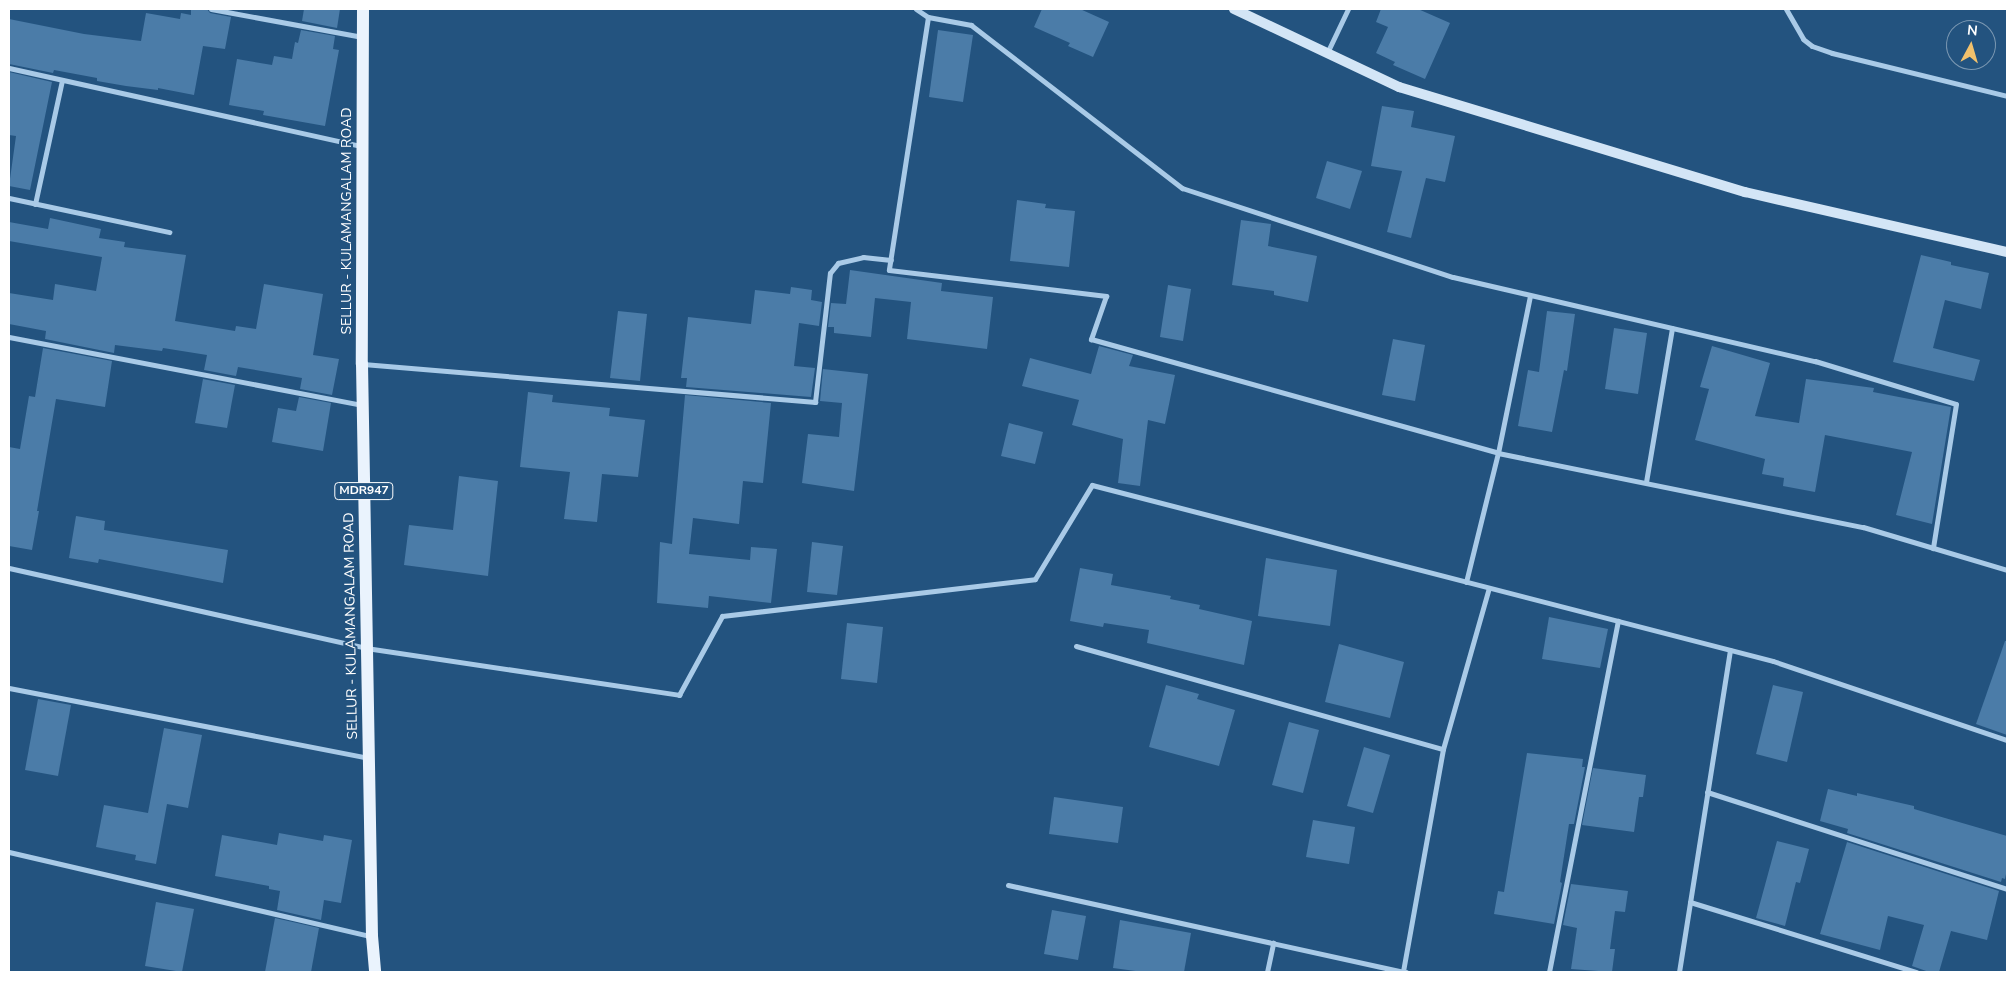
<!DOCTYPE html>
<html>
<head>
<meta charset="utf-8">
<style>
  body { margin:0 }
  #map { position:relative; width:2016px; height:981px; overflow:hidden; background:#23537f; font-family:"Nunito Sans",sans-serif }
  div>[style] { position:absolute }
  .building>* { inset:0; background:#4b7ca8 }
  .street>* { height:5px; margin:-2.5px; padding:0 2.5px; transform-origin:2.5px; border-radius:2.5px; background:#a9cae7 }
  .secondary>* { height:10px; margin:-5px; padding:0 5px; transform-origin:5px; border-radius:5px; background:#d3e5f6 }
  .primary>* { height:12px; margin:-6px; padding:0 6px; transform-origin:6px; border-radius:6px; background:#eaf3fd }
  span { translate:-50% -50%; white-space:nowrap; text-align:center; line-height:1.15; -webkit-text-stroke:4px #23537f; paint-order:stroke }
  .shield-label span { padding:1px 4px; background:#23537f; border:1px solid; border-radius:4px; -webkit-text-stroke-width:0 }
  .shield-label { font-size:12px; color:#fff; font-weight:700 }
  .street-label { font-size:14px; color:#fff }
  .frame { position:absolute; inset:0; border:10px solid #fff; pointer-events:none }
  .north { position:absolute; left:1946px; top:20px; width:50px; height:50px; box-sizing:border-box; background:#23537f; border:1px solid #7b98b2; border-radius:50%; rotate:6deg; font-size:14px; font-weight:700; line-height:20px; text-align:center; color:#fff }
  .north::after { content:''; display:block; margin:auto; width:18px; height:22px; background:#f2c16c; clip-path:polygon(50% 0,100% 100%,50% 72%,0 100%) }
</style>
</head>
<body>
<div id="map">
  <div class="building">
    <i style="clip-path:polygon(191px 9px,207px 9px,210px 13px,231px 17px,225px 49px,203px 46px,194px 95px,158px 88px,158px 90px,126px 86px,97px 81px,97px 78px,54px 70px,53px 73px,9px 64px,9px 19px,84px 34px,141px 41px,146px 13px,180px 19px,181px 13px,191px 15px)"></i>
    <i style="clip-path:polygon(304px 9px,340px 9px,337px 28px,302px 21px)"></i>
    <i style="clip-path:polygon(1042px 9px,1080px 9px,1109px 22px,1093px 57px,1068px 46px,1070px 43px,1034px 27px)"></i>
    <i style="clip-path:polygon(1381px 9px,1418px 9px,1450px 23px,1425px 79px,1393px 65px,1395px 62px,1376px 53px,1388px 27px,1376px 22px)"></i>
    <i style="clip-path:polygon(301px 30px,335px 36px,333px 49px,339px 50px,325px 126px,263px 115px,264px 111px,229px 105px,237px 59px,272px 65px,274px 56px,292px 59px,295px 42px,298px 43px)"></i>
    <i style="clip-path:polygon(938px 30px,973px 35px,963px 102px,929px 97px)"></i>
    <i style="clip-path:polygon(9px 72px,52px 82px,30px 190px,9px 186px,16px 136px,9px 135px)"></i>
    <i style="clip-path:polygon(1382px 106px,1414px 111px,1411px 127px,1455px 136px,1445px 182px,1426px 178px,1411px 238px,1387px 232px,1402px 171px,1371px 166px)"></i>
    <i style="clip-path:polygon(1327px 161px,1362px 171px,1350px 209px,1316px 198px)"></i>
    <i style="clip-path:polygon(1017px 200px,1046px 204px,1045px 208px,1075px 211px,1069px 267px,1010px 261px)"></i>
    <i style="clip-path:polygon(50px 218px,101px 229px,99px 238px,125px 242px,124px 247px,186px 255px,175px 321px,235px 331px,236px 326px,256px 329px,264px 284px,323px 294px,313px 355px,339px 359px,332px 395px,300px 389px,302px 378px,238px 367px,236px 376px,204px 370px,207px 355px,163px 348px,162px 351px,115px 345px,114px 353px,45px 339px,46px 331px,9px 324px,9px 293px,53px 300px,55px 284px,96px 291px,102px 257px,9px 241px,9px 222px,48px 229px)"></i>
    <i style="clip-path:polygon(1241px 220px,1271px 224px,1268px 246px,1317px 256px,1308px 302px,1274px 295px,1274px 291px,1232px 285px)"></i>
    <i style="clip-path:polygon(1921px 255px,1951px 262px,1951px 265px,1989px 273px,1981px 309px,1945px 300px,1933px 348px,1980px 360px,1974px 381px,1893px 362px)"></i>
    <i style="clip-path:polygon(850px 270px,942px 283px,941px 291px,993px 297px,987px 349px,907px 339px,911px 302px,875px 298px,871px 337px,834px 333px,834px 327px,828px 327px,831px 303px,846px 304px)"></i>
    <i style="clip-path:polygon(1168px 285px,1191px 289px,1183px 341px,1160px 337px)"></i>
    <i style="clip-path:polygon(791px 287px,812px 290px,811px 300px,822px 302px,819px 326px,799px 323px,794px 366px,815px 368px,811px 397px,686px 387px,687px 378px,681px 378px,688px 317px,751px 324px,755px 290px,790px 294px)"></i>
    <i style="clip-path:polygon(618px 311px,647px 314px,640px 381px,610px 378px)"></i>
    <i style="clip-path:polygon(1547px 311px,1575px 314px,1567px 371px,1564px 370px,1552px 432px,1518px 426px,1528px 370px,1539px 372px)"></i>
    <i style="clip-path:polygon(1614px 328px,1647px 333px,1638px 394px,1605px 389px)"></i>
    <i style="clip-path:polygon(1393px 339px,1425px 345px,1415px 401px,1382px 395px)"></i>
    <i style="clip-path:polygon(1099px 346px,1133px 355px,1129px 366px,1175px 375px,1165px 424px,1148px 420px,1140px 486px,1118px 483px,1123px 439px,1072px 425px,1079px 400px,1022px 386px,1030px 358px,1091px 374px)"></i>
    <i style="clip-path:polygon(1712px 346px,1770px 363px,1755px 416px,1799px 423px,1806px 379px,1874px 388px,1873px 392px,1951px 407px,1932px 524px,1896px 515px,1912px 452px,1825px 435px,1815px 492px,1783px 486px,1784px 478px,1762px 474px,1765px 459px,1695px 440px,1709px 389px,1700px 387px)"></i>
    <i style="clip-path:polygon(43px 348px,112px 361px,105px 407px,56px 399px,37px 511px,39px 511px,32px 550px,9px 546px,9px 447px,20px 449px,29px 396px,35px 397px)"></i>
    <i style="clip-path:polygon(823px 369px,868px 374px,854px 491px,802px 483px,808px 434px,839px 437px,842px 403px,820px 401px)"></i>
    <i style="clip-path:polygon(203px 379px,235px 385px,227px 428px,195px 423px)"></i>
    <i style="clip-path:polygon(528px 392px,553px 395px,552px 402px,610px 408px,609px 416px,645px 420px,638px 477px,602px 474px,597px 522px,564px 519px,570px 472px,520px 467px)"></i>
    <i style="clip-path:polygon(685px 395px,771px 403px,763px 483px,743px 481px,739px 524px,693px 518px,689px 554px,750px 560px,751px 547px,777px 549px,771px 603px,709px 596px,708px 608px,657px 603px,660px 542px,672px 544px)"></i>
    <i style="clip-path:polygon(299px 397px,331px 403px,323px 451px,272px 442px,278px 408px,296px 411px)"></i>
    <i style="clip-path:polygon(1009px 423px,1043px 432px,1035px 464px,1001px 456px)"></i>
    <i style="clip-path:polygon(459px 476px,498px 481px,488px 576px,404px 565px,409px 525px,453px 530px)"></i>
    <i style="clip-path:polygon(76px 516px,105px 521px,104px 530px,228px 550px,223px 583px,99px 559px,98px 563px,69px 558px)"></i>
    <i style="clip-path:polygon(812px 542px,843px 546px,837px 595px,807px 592px)"></i>
    <i style="clip-path:polygon(1266px 558px,1337px 570px,1330px 626px,1258px 616px)"></i>
    <i style="clip-path:polygon(1080px 568px,1113px 574px,1111px 585px,1171px 596px,1170px 599px,1200px 605px,1199px 609px,1252px 621px,1244px 665px,1147px 643px,1149px 630px,1104px 623px,1103px 627px,1070px 621px)"></i>
    <i style="clip-path:polygon(1549px 617px,1608px 629px,1600px 668px,1542px 659px)"></i>
    <i style="clip-path:polygon(847px 623px,883px 627px,877px 683px,841px 679px)"></i>
    <i style="clip-path:polygon(2005px 641px,2007px 641px,2007px 735px,1976px 724px)"></i>
    <i style="clip-path:polygon(1339px 644px,1404px 662px,1390px 718px,1325px 702px)"></i>
    <i style="clip-path:polygon(1166px 685px,1199px 694px,1197px 699px,1235px 710px,1219px 766px,1149px 747px)"></i>
    <i style="clip-path:polygon(1773px 685px,1803px 692px,1787px 762px,1756px 754px)"></i>
    <i style="clip-path:polygon(38px 699px,71px 705px,58px 776px,25px 770px)"></i>
    <i style="clip-path:polygon(1289px 722px,1319px 730px,1303px 793px,1272px 785px)"></i>
    <i style="clip-path:polygon(164px 728px,202px 735px,188px 808px,167px 804px,156px 864px,135px 860px,136px 855px,96px 847px,104px 805px,148px 813px)"></i>
    <i style="clip-path:polygon(1364px 747px,1390px 755px,1373px 813px,1347px 806px)"></i>
    <i style="clip-path:polygon(1527px 753px,1583px 759px,1582px 767px,1585px 767px,1574px 824px,1569px 824px,1560px 882px,1562px 883px,1554px 924px,1494px 914px,1498px 891px,1504px 892px)"></i>
    <i style="clip-path:polygon(1593px 768px,1646px 775px,1643px 797px,1639px 797px,1634px 832px,1582px 825px)"></i>
    <i style="clip-path:polygon(1828px 789px,1857px 796px,1857px 793px,1914px 806px,1914px 809px,2007px 836px,2007px 869px,2005px 879px,2002px 878px,2001px 882px,1847px 833px,1848px 829px,1820px 821px)"></i>
    <i style="clip-path:polygon(1054px 797px,1123px 807px,1118px 843px,1049px 834px)"></i>
    <i style="clip-path:polygon(1313px 820px,1355px 827px,1349px 864px,1306px 857px)"></i>
    <i style="clip-path:polygon(279px 833px,323px 841px,324px 835px,352px 840px,341px 903px,324px 900px,321px 920px,277px 910px,280px 891px,269px 889px,269px 886px,215px 876px,222px 835px,277px 845px)"></i>
    <i style="clip-path:polygon(1777px 841px,1809px 849px,1800px 883px,1796px 882px,1785px 926px,1756px 918px)"></i>
    <i style="clip-path:polygon(1847px 842px,1999px 891px,1987px 940px,1951px 931px,1939px 972px,1929px 972px,1912px 966px,1924px 925px,1888px 916px,1880px 950px,1820px 934px)"></i>
    <i style="clip-path:polygon(1571px 884px,1628px 891px,1625px 912px,1615px 911px,1610px 949px,1615px 949px,1612px 972px,1571px 969px,1577px 928px,1563px 925px)"></i>
    <i style="clip-path:polygon(156px 902px,194px 909px,182px 972px,145px 966px)"></i>
    <i style="clip-path:polygon(1052px 910px,1086px 916px,1078px 960px,1044px 954px)"></i>
    <i style="clip-path:polygon(275px 918px,319px 928px,311px 972px,265px 972px)"></i>
    <i style="clip-path:polygon(1120px 920px,1191px 933px,1184px 972px,1143px 972px,1113px 968px)"></i>
  </div>
  <div class="street">
    <i style="left:211px;top:9px;width:154px;rotate:10.5deg"></i>
    <i style="left:916px;top:9px;width:14px;rotate:34deg"></i>
    <i style="left:928px;top:17px;width:256px;rotate:98.8deg"></i>
    <i style="left:889px;top:270px;width:219px;rotate:6.8deg"></i>
    <i style="left:1106px;top:296px;width:46px;rotate:109.2deg"></i>
    <i style="left:1091px;top:339px;width:423px;rotate:15.6deg"></i>
    <i style="left:1498px;top:453px;width:372px;rotate:11.5deg"></i>
    <i style="left:1863px;top:527px;width:150px;rotate:16.6deg"></i>
    <i style="left:1786px;top:9px;width:34px;rotate:60deg"></i>
    <i style="left:1803px;top:39px;width:11px;rotate:38deg"></i>
    <i style="left:1812px;top:46px;width:21px;rotate:19deg"></i>
    <i style="left:1832px;top:53px;width:180px;rotate:13.8deg"></i>
    <i style="left:928px;top:17px;width:44px;rotate:10.5deg"></i>
    <i style="left:971px;top:25px;width:267px;rotate:37.7deg"></i>
    <i style="left:1182px;top:188px;width:285px;rotate:18.2deg"></i>
    <i style="left:1453px;top:277px;width:372px;rotate:13.1deg"></i>
    <i style="left:1815px;top:361px;width:147px;rotate:17deg"></i>
    <i style="left:1956px;top:404px;width:146px;rotate:99.1deg"></i>
    <i style="left:1327px;top:53px;width:49px;rotate:-64.5deg"></i>
    <i style="left:9px;top:68px;width:362px;rotate:12.5deg"></i>
    <i style="left:9px;top:198px;width:164px;rotate:12deg"></i>
    <i style="left:35px;top:204px;width:127px;rotate:-77.7deg"></i>
    <i style="left:9px;top:337px;width:359px;rotate:10.9deg"></i>
    <i style="left:363px;top:364px;width:454px;rotate:4.8deg"></i>
    <i style="left:815px;top:402px;width:130px;rotate:-83.4deg"></i>
    <i style="left:830px;top:273px;width:13px;rotate:-51deg"></i>
    <i style="left:838px;top:263px;width:26px;rotate:-13deg"></i>
    <i style="left:863px;top:257px;width:28px;rotate:6deg"></i>
    <i style="left:1646px;top:482px;width:156px;rotate:-80.4deg"></i>
    <i style="left:9px;top:568px;width:366px;rotate:12.6deg"></i>
    <i style="left:366px;top:648px;width:317px;rotate:8.5deg"></i>
    <i style="left:679px;top:695px;width:90px;rotate:-61.4deg"></i>
    <i style="left:722px;top:616px;width:315px;rotate:-6.7deg"></i>
    <i style="left:1035px;top:579px;width:110px;rotate:-58.8deg"></i>
    <i style="left:1092px;top:485px;width:703px;rotate:14.49deg"></i>
    <i style="left:1773px;top:661px;width:247px;rotate:18.7deg"></i>
    <i style="left:1466px;top:582px;width:133px;rotate:-76.1deg"></i>
    <i style="left:1498px;top:453px;width:160px;rotate:-78.5deg"></i>
    <i style="left:1076px;top:646px;width:381px;rotate:15.7deg"></i>
    <i style="left:1443px;top:749px;width:227px;rotate:100.2deg"></i>
    <i style="left:1403px;top:972px;width:3px"></i>
    <i style="left:9px;top:688px;width:366px;rotate:11deg"></i>
    <i style="left:1443px;top:749px;width:167px;rotate:-74.1deg"></i>
    <i style="left:1707px;top:792px;width:315px;rotate:17.9deg"></i>
    <i style="left:9px;top:852px;width:372px;rotate:13.1deg"></i>
    <i style="left:1008px;top:885px;width:404px;rotate:12.4deg"></i>
    <i style="left:1690px;top:902px;width:237px;rotate:17.2deg"></i>
    <i style="left:1267px;top:972px;width:30px;rotate:-78deg"></i>
    <i style="left:1549px;top:972px;width:358px;rotate:-78.9deg"></i>
    <i style="left:1679px;top:972px;width:326px;rotate:-81deg"></i>
  </div>
  <div class="secondary">
    <i style="left:1234px;top:9px;width:183px;rotate:25.3deg"></i>
    <i style="left:1399px;top:87px;width:362px;rotate:16.9deg"></i>
    <i style="left:1745px;top:192px;width:269px;rotate:12.9deg"></i>
  </div>
  <div class="primary">
    <i style="left:363px;top:9px;width:355px;rotate:90.2deg"></i>
    <i style="left:362px;top:364px;width:572px;rotate:89deg"></i>
    <i style="left:372px;top:936px;width:36px;rotate:85deg"></i>
  </div>
  <div class="shield-label">
    <span style="left:364px;top:491px">MDR947</span>
  </div>
  <div class="street-label">
    <span style="left:347px;top:221px;rotate:-90deg">SELLUR - KULAMANGALAM ROAD</span>
    <span style="left:351px;top:626px;rotate:-91deg">SELLUR - KULAMANGALAM ROAD</span>
  </div>
  <div class="frame"></div>
  <div class="north">N</div>
</div>
</body>
</html>
